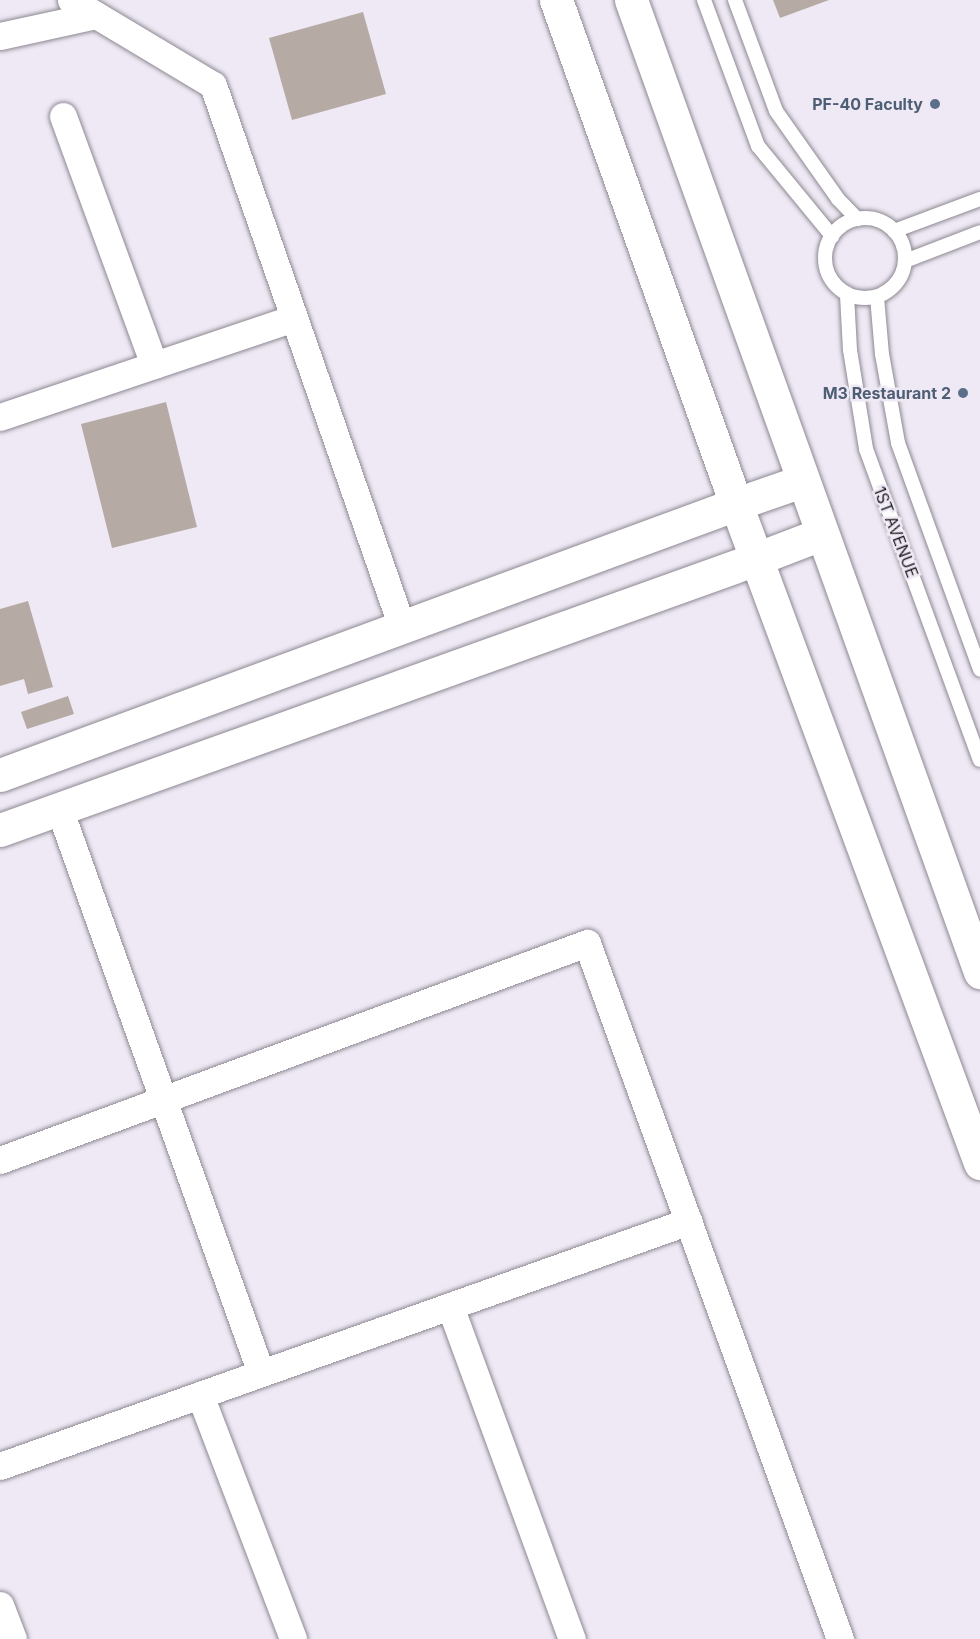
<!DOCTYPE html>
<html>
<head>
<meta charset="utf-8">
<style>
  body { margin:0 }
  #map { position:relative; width:980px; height:1639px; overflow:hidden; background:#eee9f4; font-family:Inter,sans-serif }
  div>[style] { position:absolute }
  .building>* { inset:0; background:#b6aaa5 }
  .roads { filter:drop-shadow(0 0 2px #8d8892) drop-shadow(0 0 2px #8d8892) }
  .service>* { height:14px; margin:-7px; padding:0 7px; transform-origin:7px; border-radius:7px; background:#fff }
  .service>.ring { margin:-7px; padding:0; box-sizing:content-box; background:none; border:14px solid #fff; border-radius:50% }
  .minor>* { height:27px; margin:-13.5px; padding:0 13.5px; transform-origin:13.5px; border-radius:13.5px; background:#fff }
  .tertiary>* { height:33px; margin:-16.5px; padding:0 16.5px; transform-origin:16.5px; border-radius:16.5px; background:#fff }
  .secondary>* { height:33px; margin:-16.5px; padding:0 16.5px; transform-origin:16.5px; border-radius:16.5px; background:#fff }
  .dots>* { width:16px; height:16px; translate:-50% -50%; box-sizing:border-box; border:3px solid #eee9f4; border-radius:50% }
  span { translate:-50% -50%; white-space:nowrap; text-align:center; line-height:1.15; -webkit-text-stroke:5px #eee9f4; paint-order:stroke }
  .service-label { font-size:16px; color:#4e5e75; font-weight:700 }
  .right { translate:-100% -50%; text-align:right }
  .street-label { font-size:16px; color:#1d1b1f }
</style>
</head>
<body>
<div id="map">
  <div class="building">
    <i style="clip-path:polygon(773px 0,829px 0,780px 18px)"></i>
    <i style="clip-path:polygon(363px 12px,386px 94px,292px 120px,269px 38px)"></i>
    <i style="clip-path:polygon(166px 402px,197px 527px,112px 548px,81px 424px)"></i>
    <i style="clip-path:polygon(28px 601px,53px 687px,28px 694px,24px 679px,0 686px,0 609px)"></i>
    <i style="clip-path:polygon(68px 696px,74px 714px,27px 729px,21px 712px)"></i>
  </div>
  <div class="roads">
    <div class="service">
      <i style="left:704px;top:0;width:156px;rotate:69.7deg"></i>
      <i style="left:758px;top:146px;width:117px;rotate:50.6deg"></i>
      <i style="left:735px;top:0;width:118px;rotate:69.7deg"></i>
      <i style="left:776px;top:111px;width:108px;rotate:54.8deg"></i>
      <i style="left:838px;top:199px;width:28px;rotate:46deg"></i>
      <i class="ring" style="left:825px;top:218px;width:66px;height:66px"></i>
      <i style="left:894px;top:231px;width:92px;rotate:-20.4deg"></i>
      <i style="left:905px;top:261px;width:80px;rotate:-21.1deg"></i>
      <i style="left:847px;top:295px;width:55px;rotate:86.9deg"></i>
      <i style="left:850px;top:350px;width:100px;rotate:80.8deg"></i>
      <i style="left:866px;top:449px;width:331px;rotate:69.9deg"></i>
      <i style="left:877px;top:297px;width:57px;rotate:85deg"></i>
      <i style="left:882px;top:354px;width:90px;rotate:79.8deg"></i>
      <i style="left:898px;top:443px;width:241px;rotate:70.1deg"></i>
    </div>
    <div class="minor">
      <i style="left:71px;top:0;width:165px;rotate:30.9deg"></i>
      <i style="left:213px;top:85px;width:574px;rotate:70.78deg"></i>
      <i style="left:0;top:36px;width:98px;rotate:-12.3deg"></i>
      <i style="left:63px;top:116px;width:265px;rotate:69.9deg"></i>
      <i style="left:0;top:417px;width:310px;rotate:-18.6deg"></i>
      <i style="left:59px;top:808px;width:600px;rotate:70.33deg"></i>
      <i style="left:0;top:1160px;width:626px;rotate:-20.29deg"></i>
      <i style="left:587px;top:943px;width:741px;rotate:70.02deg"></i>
      <i style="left:450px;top:1306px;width:355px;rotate:69.9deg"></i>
      <i style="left:200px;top:1395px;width:261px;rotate:69.1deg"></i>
      <i style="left:0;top:1466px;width:731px;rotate:-19.57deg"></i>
      <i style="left:0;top:1605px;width:36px;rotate:69deg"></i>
    </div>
    <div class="tertiary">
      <i style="left:0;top:775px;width:784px;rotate:-20.21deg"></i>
      <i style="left:0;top:830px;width:803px;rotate:-19.72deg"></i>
    </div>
    <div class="secondary">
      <i style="left:556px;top:0;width:535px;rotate:70.35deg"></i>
      <i style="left:736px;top:504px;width:703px;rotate:69.68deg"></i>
      <i style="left:631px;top:0;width:1033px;rotate:70.25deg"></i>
      <i style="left:736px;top:504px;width:70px;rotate:-19.2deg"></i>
      <i style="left:756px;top:559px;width:70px;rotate:-21deg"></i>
    </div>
  </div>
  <div class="dots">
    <i style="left:935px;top:104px;background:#5c6f8a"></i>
    <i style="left:963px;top:393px;background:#5c6f8a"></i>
  </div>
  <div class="service-label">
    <span class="right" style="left:923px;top:104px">PF-40 Faculty</span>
    <span class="right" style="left:951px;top:393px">M3 Restaurant 2</span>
  </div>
  <div class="street-label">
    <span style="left:896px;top:532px;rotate:69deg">1ST AVENUE</span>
  </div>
</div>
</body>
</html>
